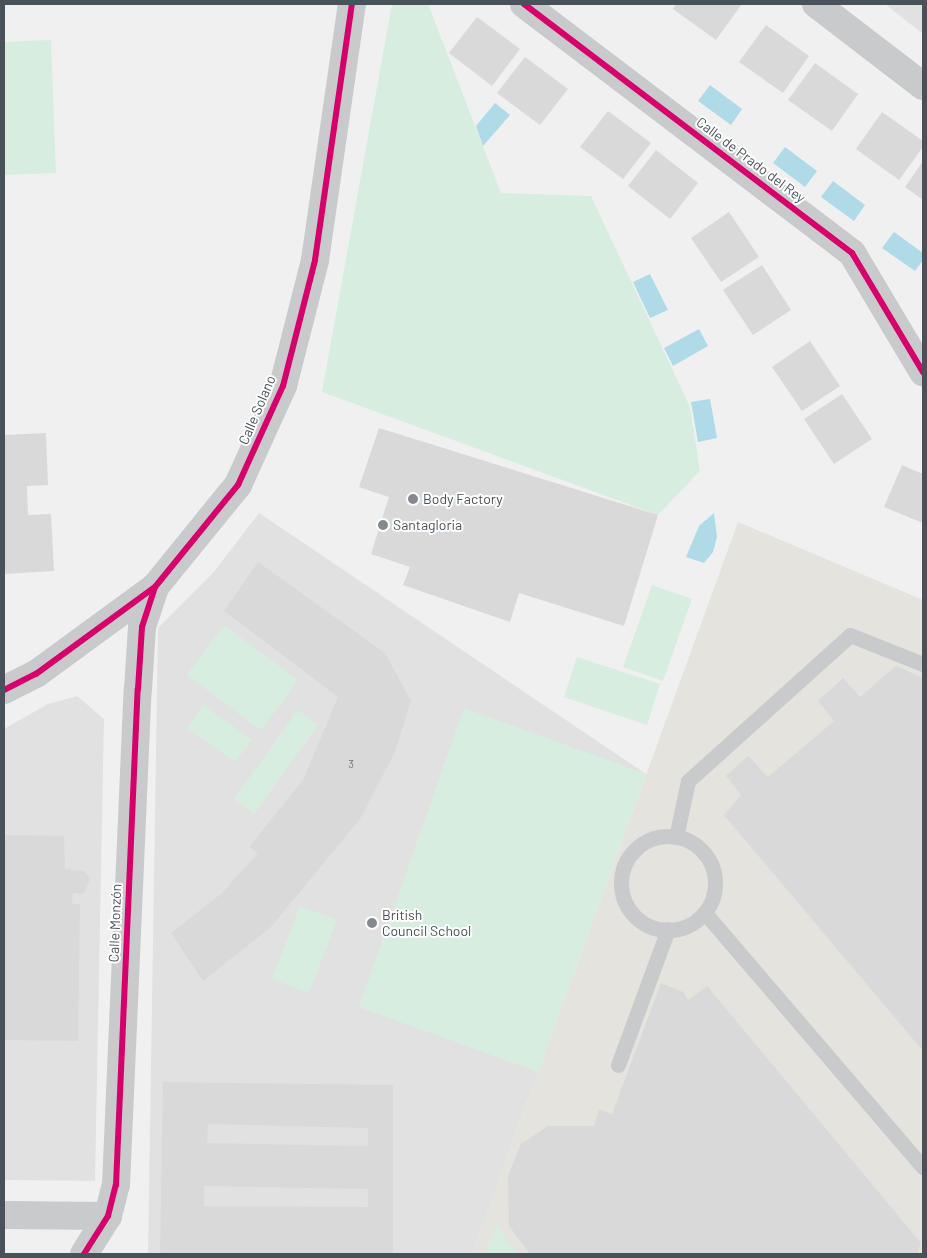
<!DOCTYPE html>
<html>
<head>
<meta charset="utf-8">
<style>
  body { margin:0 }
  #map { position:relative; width:927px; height:1258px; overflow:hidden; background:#f0f0f0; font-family:Barlow,sans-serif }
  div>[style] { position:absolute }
  .commercial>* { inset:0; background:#e5e3de }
  .education>* { inset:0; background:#e2e1e1 }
  .green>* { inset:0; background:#d7ede0 }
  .water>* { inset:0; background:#afdae7 }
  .building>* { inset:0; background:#d9d9da }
  .lane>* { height:15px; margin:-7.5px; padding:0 7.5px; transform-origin:7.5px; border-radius:7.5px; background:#c8cacb }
  .lane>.ring { margin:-7.5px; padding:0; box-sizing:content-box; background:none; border:15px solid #c8cacb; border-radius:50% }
  .street>* { height:28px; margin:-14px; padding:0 14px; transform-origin:14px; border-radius:14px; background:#c8cacb }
  .cycleway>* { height:6px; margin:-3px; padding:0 3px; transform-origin:3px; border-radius:3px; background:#d6006c }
  .dots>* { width:14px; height:14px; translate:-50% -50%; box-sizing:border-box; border:2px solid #fff; border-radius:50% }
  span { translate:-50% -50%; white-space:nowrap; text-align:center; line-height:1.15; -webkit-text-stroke:4px #fff; paint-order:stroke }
  .number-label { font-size:11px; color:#6e747b }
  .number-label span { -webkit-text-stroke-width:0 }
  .street-label { font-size:14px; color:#49525a }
  .poi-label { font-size:14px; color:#49525a }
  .left { translate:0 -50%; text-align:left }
  .frame { position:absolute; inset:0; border:5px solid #49525a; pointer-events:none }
</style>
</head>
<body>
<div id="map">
  <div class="commercial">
    <i style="clip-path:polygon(738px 522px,923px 600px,923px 1254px,472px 1254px)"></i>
  </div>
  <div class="education">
    <i style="clip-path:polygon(885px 4px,923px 4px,923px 34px)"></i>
    <i style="clip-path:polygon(259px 513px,646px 774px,472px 1254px,148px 1254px,158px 628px,213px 573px)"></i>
    <i style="clip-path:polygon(77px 696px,104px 719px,95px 1181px,4px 1180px,4px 729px,48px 704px)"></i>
  </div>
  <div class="green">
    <i style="clip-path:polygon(392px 4px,428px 4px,501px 193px,591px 196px,690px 407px,700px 471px,658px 515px,322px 392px)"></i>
    <i style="clip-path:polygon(51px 40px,56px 173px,4px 175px,4px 42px)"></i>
    <i style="clip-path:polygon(652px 585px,692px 599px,663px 681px,623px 667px)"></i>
    <i style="clip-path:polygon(224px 625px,298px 680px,261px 730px,187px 675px)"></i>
    <i style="clip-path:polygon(577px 657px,660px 684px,647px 725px,564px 697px)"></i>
    <i style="clip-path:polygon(203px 705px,252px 740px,235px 762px,187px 728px)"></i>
    <i style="clip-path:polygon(464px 708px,646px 774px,538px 1072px,359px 1007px)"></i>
    <i style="clip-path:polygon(298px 710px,318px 725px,254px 814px,234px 799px)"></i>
    <i style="clip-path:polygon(300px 906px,337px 920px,309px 993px,272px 979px)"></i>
    <i style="clip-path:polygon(496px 1225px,516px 1252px,518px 1254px,485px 1254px)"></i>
  </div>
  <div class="water">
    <i style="clip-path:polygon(710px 85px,742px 109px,731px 125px,698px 101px)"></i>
    <i style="clip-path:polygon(495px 103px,510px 115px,483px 146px,476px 126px)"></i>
    <i style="clip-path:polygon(785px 147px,817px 171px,805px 187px,773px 163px)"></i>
    <i style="clip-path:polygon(833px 181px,865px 205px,854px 221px,821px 197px)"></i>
    <i style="clip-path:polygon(894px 232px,923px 253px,923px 260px,915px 271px,882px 248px)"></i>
    <i style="clip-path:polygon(650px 274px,668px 310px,650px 318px,633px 282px)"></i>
    <i style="clip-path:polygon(699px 329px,708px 346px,673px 366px,664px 348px)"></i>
    <i style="clip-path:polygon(710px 399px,717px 438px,698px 442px,691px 402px)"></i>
    <i style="clip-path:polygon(714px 513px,717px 537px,713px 552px,704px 563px,686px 557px,699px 526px)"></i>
  </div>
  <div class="building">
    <i style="clip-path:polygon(676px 4px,742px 4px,716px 40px,673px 9px)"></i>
    <i style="clip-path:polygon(477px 17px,520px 49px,492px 86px,449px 53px)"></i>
    <i style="clip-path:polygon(766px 25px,809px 56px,783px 93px,739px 62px)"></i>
    <i style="clip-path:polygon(525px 57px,568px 89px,540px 125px,497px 93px)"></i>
    <i style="clip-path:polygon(815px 63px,858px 94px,832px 131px,788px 100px)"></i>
    <i style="clip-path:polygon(608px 111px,651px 143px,623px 179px,580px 147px)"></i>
    <i style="clip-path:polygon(882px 112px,923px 141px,923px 147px,899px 180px,856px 149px)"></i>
    <i style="clip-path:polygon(656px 150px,698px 183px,670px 219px,628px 186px)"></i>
    <i style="clip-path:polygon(923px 161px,923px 200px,905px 187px)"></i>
    <i style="clip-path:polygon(729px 212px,759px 257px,721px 282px,691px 238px)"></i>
    <i style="clip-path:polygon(762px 265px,791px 310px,753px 335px,723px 290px)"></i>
    <i style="clip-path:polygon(810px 341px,840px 386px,802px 411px,772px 367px)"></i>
    <i style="clip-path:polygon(842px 394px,872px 439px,834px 464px,804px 419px)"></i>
    <i style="clip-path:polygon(379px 428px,658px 515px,624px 626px,519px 593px,510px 622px,403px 585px,410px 567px,371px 554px,389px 497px,359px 487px)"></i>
    <i style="clip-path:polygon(46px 433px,48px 485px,27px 486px,28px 515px,51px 514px,54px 571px,4px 574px,4px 435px)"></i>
    <i style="clip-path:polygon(902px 465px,923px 474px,923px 523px,884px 507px)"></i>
    <i style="clip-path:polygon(258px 562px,385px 653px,411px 701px,395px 752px,360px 819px,271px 927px,203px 981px,171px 933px,222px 893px,258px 853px,249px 847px,303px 780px,338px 697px,224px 611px)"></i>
    <i style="clip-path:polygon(896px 666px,923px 678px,923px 1051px,724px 815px,741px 795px,726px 776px,748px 756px,768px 777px,834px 721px,818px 701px,843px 678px,860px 697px)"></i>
    <i style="clip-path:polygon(4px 835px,64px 836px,65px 869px,84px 871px,90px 879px,83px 894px,73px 893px,72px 904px,80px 904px,78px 1041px,4px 1040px)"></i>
    <i style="clip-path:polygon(661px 983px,683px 992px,688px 1000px,707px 986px,921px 1243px,917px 1254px,530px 1254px,509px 1226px,508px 1176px,521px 1144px,548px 1126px,594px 1126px,599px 1109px,612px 1114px)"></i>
    <i style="clip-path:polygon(evenodd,163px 1082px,393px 1085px,393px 1254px,160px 1254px,163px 1082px,208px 1124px,368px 1128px,368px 1146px,207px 1143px,208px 1124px,163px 1082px,204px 1186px,368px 1189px,368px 1207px,204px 1206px,204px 1186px)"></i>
  </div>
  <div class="lane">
    <i class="ring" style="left:621px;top:836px;width:79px;height:79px"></i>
    <i style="left:676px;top:837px;width:57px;rotate:-77.9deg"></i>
    <i style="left:688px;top:781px;width:218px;rotate:-42deg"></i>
    <i style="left:850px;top:635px;width:79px;rotate:21.7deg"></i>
    <i style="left:705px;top:913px;width:335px;rotate:49.4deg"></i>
    <i style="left:618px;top:1065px;width:145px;rotate:-69.8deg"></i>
  </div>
  <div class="street">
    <i style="left:524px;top:4px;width:412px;rotate:37.2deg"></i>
    <i style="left:852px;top:253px;width:139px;rotate:59.2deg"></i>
    <i style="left:816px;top:4px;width:135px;rotate:37.5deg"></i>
    <i style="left:4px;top:690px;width:36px;rotate:-27deg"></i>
    <i style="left:36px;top:674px;width:147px;rotate:-36.2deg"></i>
    <i style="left:155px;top:587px;width:132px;rotate:-50.9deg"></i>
    <i style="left:238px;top:485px;width:109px;rotate:-65.6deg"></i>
    <i style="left:283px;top:386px;width:130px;rotate:-75.7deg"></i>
    <i style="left:315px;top:260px;width:259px;rotate:-81.8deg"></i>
    <i style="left:4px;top:1215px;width:104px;rotate:0.6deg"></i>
    <i style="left:84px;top:1254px;width:45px;rotate:-57.7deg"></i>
    <i style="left:108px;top:1216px;width:32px;rotate:-76deg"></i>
    <i style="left:116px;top:1185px;width:496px;rotate:-87.5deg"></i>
    <i style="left:138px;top:689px;width:62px;rotate:-86.3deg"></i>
    <i style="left:142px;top:627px;width:42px;rotate:-72deg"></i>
  </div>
  <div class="cycleway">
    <i style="left:524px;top:4px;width:412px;rotate:37.2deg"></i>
    <i style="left:852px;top:253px;width:139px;rotate:59.2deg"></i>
    <i style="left:4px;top:690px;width:36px;rotate:-27deg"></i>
    <i style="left:36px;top:674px;width:147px;rotate:-36.2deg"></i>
    <i style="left:155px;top:587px;width:132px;rotate:-50.9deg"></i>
    <i style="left:238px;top:485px;width:109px;rotate:-65.6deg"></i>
    <i style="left:283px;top:386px;width:130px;rotate:-75.7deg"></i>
    <i style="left:315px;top:260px;width:259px;rotate:-81.8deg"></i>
    <i style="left:84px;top:1254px;width:45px;rotate:-57.7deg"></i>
    <i style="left:108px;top:1216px;width:32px;rotate:-76deg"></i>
    <i style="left:116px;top:1185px;width:496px;rotate:-87.5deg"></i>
    <i style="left:138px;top:689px;width:62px;rotate:-86.3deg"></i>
    <i style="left:142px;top:627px;width:42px;rotate:-72deg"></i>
  </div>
  <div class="dots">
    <i style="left:413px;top:499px;background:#83898e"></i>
    <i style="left:383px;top:525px;background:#83898e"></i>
    <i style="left:372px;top:923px;background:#83898e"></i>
  </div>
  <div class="number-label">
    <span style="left:351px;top:764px">3</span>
  </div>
  <div class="street-label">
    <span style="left:751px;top:160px;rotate:37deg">Calle de Prado del Rey</span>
    <span style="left:257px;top:410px;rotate:-67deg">Calle Solano</span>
    <span style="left:115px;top:923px;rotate:-88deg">Calle Monzón</span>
  </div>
  <div class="poi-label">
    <span class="left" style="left:423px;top:499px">Body Factory</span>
    <span class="left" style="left:393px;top:525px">Santagloria</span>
    <span class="left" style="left:382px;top:923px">British<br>Council School</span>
  </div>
  <div class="frame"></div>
</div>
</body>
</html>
